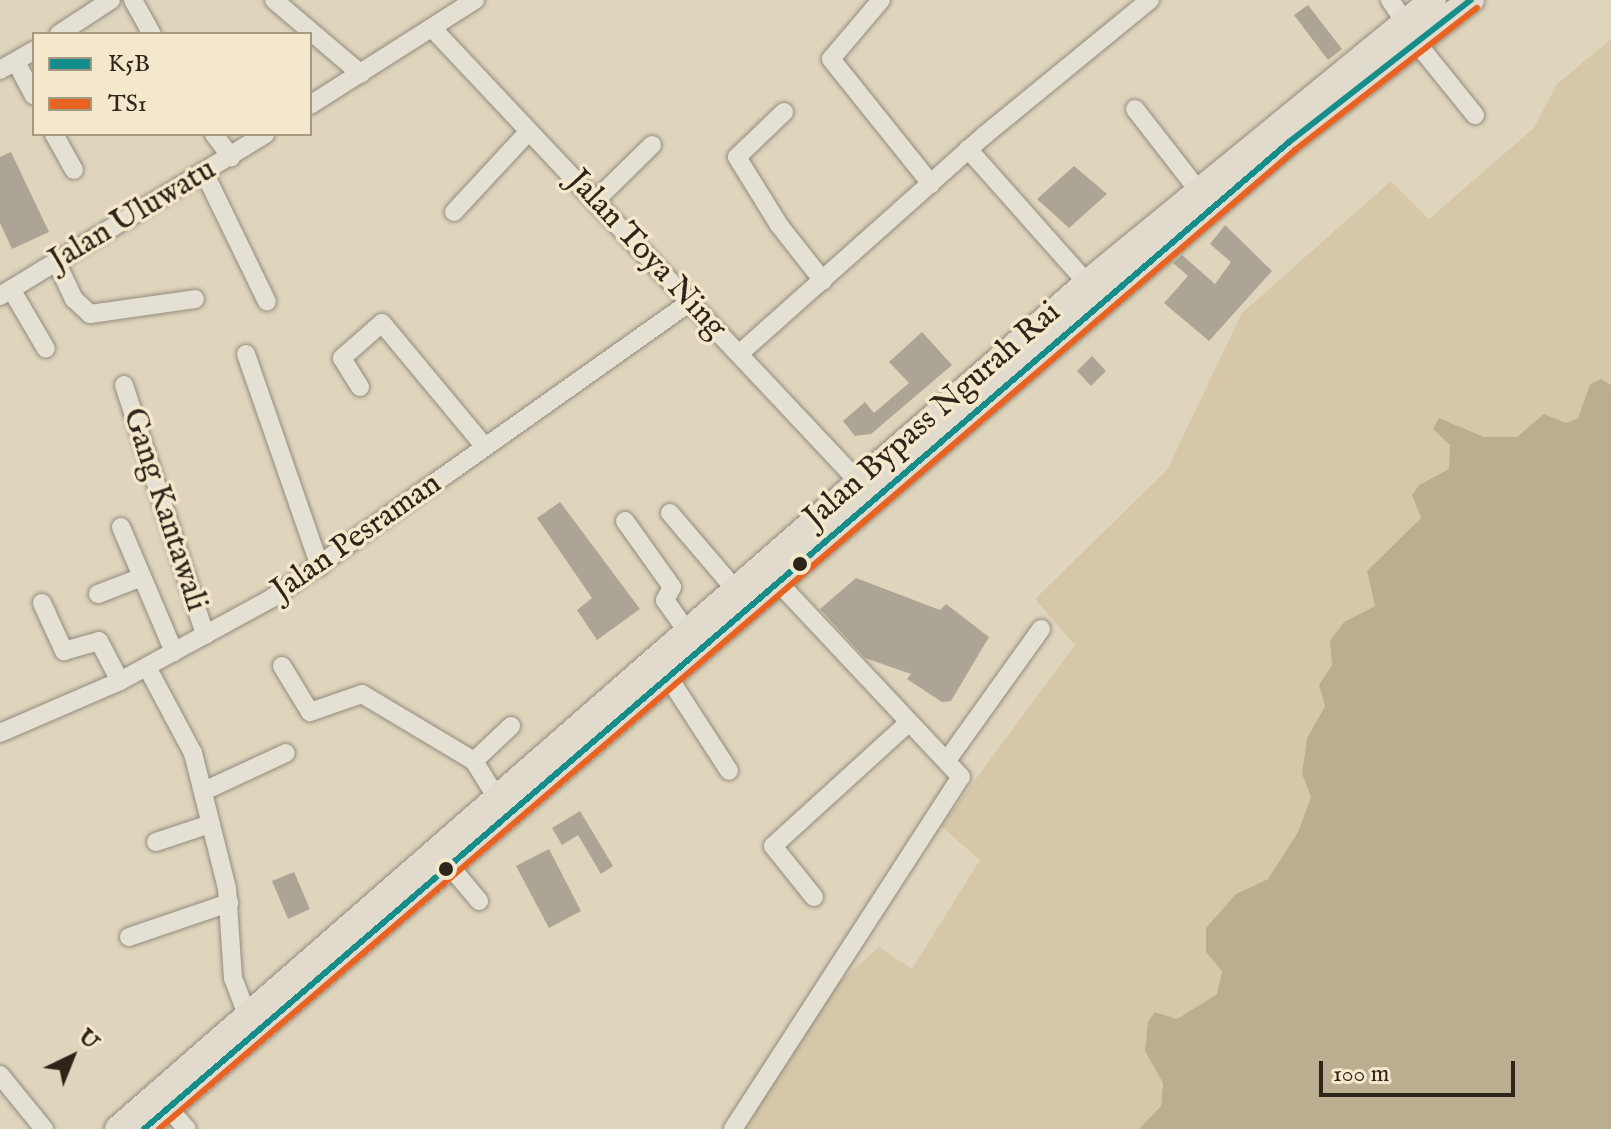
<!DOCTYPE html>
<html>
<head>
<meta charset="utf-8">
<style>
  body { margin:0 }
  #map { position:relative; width:1611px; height:1129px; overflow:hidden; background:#dfd5bd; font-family:"IM FELL English",serif }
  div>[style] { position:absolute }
  .green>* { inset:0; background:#d5c7a8 }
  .water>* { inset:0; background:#bbae90 }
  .building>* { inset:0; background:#aca595 }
  .roads { filter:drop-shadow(0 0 2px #928b7d) drop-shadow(0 0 2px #928b7d) }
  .minor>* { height:18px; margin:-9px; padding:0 9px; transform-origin:9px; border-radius:9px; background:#e5e0d4 }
  .highway>* { height:26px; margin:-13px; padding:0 13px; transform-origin:13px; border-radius:13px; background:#e1dbcd }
  .bus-1>* { height:6px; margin:-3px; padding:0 3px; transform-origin:3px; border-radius:3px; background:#158d8b }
  .bus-2>* { height:6px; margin:-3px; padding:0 3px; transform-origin:3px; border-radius:3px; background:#e86222 }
  .dots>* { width:22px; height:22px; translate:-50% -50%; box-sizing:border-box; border:4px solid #f3e8cb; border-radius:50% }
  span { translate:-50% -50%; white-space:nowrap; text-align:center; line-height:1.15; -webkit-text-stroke:7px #f3e8cb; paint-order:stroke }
  .street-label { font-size:32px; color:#2d241a }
  .legend { position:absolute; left:32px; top:32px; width:280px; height:104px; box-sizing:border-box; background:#f3e8cb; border:2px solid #a49a84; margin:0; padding:10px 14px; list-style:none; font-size:24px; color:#2d241a }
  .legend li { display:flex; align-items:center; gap:16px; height:40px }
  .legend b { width:40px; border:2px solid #a49a84 }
  .north { position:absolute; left:32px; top:1017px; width:80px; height:80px; -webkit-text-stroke:6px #f3e8cb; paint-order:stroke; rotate:43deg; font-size:22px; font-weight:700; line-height:32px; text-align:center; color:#2d241a }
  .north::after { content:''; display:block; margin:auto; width:28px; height:36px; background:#2d241a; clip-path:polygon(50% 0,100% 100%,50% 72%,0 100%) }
  .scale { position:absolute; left:1319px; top:1061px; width:196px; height:36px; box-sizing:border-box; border:4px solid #2d241a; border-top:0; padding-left:10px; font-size:24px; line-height:28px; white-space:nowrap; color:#2d241a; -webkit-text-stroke:6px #f3e8cb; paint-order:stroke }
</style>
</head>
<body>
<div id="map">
  <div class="green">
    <i style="clip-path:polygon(1611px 39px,1611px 385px,1601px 379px,1590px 384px,1578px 418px,1566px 423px,1544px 414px,1517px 437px,1484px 437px,1439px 418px,1450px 445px,1449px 469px,1419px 485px,1412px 495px,1421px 518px,1367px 571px,1375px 606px,1344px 622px,1330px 641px,1333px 665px,1319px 685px,1325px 706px,1307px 738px,1302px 774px,1311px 797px,1298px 832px,1268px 879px,1236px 894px,1206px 952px,1222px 970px,1217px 994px,1177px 1019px,1156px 1012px,1145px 1051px,1163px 1082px,1161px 1106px,1139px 1129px,737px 1129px,808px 1010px,879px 947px,912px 969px,980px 860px,941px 826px,1075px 645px,1035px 599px,1167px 470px,1242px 313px,1391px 181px,1429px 219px,1534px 128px,1557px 84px)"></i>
  </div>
  <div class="water">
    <i style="clip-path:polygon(1601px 379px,1611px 385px,1611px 1129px,1139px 1129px,1161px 1106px,1163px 1083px,1145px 1051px,1148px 1022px,1155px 1012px,1177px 1019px,1217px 994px,1222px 971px,1206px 952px,1206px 928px,1236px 894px,1268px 879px,1298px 832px,1311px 797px,1302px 774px,1307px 738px,1325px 706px,1319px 685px,1332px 665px,1330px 641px,1344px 622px,1375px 606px,1367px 571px,1421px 518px,1412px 495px,1419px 485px,1449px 469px,1450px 445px,1433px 429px,1439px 418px,1484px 437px,1517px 437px,1544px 414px,1566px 423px,1578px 418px,1590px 384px)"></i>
  </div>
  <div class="building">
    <i style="clip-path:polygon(1308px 5px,1342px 49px,1328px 60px,1294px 15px)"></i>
    <i style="clip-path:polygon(11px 152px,49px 232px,12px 249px,0 223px,0 157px)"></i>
    <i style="clip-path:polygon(1074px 166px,1107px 194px,1069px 228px,1037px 199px)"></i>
    <i style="clip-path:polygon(1225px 225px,1272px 271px,1209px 341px,1164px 303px,1188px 276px,1173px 263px,1182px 255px,1215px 284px,1231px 262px,1210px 244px)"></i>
    <i style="clip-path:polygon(922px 332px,952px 365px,871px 434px,855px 436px,843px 421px,865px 402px,874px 413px,909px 383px,889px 362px)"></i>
    <i style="clip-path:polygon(1092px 356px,1106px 371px,1091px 386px,1077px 371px)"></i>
    <i style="clip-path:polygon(560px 502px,640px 609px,597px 640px,577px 610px,592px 598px,537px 518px)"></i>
    <i style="clip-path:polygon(856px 578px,940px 610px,946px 604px,989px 637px,951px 701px,942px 702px,907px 679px,911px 674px,865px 658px,820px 609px)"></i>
    <i style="clip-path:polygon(580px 811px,613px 866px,601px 874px,578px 835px,562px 845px,552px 828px)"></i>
    <i style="clip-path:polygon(549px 849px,581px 911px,549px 928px,516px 866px)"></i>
    <i style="clip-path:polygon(294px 872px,310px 909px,288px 919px,272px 881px)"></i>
  </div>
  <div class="roads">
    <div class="minor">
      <i style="left:133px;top:0;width:39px;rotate:61deg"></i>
      <i style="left:274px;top:0;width:114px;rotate:40.4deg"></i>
      <i style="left:881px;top:0;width:77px;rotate:130.3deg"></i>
      <i style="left:831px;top:59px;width:160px;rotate:51.3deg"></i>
      <i style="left:1390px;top:0;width:27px;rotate:56deg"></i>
      <i style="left:434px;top:30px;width:619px;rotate:46.77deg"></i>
      <i style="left:59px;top:34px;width:62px;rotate:-33.2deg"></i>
      <i style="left:1416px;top:42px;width:94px;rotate:51.1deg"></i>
      <i style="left:16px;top:62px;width:38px;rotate:62deg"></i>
      <i style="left:0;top:70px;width:39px;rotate:-30deg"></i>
      <i style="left:310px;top:105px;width:196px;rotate:-32.5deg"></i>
      <i style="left:1135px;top:109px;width:103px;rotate:52.1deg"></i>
      <i style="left:784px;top:112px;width:65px;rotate:136.2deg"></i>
      <i style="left:737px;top:157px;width:80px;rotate:58.3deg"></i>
      <i style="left:779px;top:225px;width:71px;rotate:51.8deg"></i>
      <i style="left:54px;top:134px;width:41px;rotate:60.9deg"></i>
      <i style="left:214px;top:134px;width:29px;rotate:54deg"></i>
      <i style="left:968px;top:149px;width:179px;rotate:48.4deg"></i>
      <i style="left:204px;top:172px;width:144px;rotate:64.1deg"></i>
      <i style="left:595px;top:201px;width:80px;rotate:-44.5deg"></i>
      <i style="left:454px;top:212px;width:110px;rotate:-47.2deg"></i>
      <i style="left:57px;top:263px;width:40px;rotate:65deg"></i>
      <i style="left:74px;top:299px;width:22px;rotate:43deg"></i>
      <i style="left:90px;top:314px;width:106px;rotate:-8.1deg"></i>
      <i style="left:11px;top:289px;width:69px;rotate:59.7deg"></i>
      <i style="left:0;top:296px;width:311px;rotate:-31.4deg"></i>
      <i style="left:246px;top:354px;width:225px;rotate:70.8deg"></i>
      <i style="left:739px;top:354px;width:331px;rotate:-41.7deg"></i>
      <i style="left:986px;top:134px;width:212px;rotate:-39.3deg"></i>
      <i style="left:124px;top:385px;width:263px;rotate:72deg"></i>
      <i style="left:360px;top:387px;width:34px;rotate:-122deg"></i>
      <i style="left:342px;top:358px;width:53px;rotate:-41.2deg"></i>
      <i style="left:382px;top:323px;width:161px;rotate:50.3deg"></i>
      <i style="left:670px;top:513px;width:99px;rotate:49.5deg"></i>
      <i style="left:625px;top:521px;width:81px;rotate:54.5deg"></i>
      <i style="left:672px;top:587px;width:15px;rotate:118deg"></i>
      <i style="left:665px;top:600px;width:37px;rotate:55deg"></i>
      <i style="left:121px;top:527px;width:136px;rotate:67deg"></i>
      <i style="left:98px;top:594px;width:47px;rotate:-21.1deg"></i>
      <i style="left:42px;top:603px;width:53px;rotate:65.4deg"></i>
      <i style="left:64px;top:651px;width:36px;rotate:-16deg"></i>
      <i style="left:99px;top:641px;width:45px;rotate:62.3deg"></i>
      <i style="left:282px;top:666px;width:54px;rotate:58.7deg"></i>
      <i style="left:310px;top:712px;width:55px;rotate:-19.1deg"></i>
      <i style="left:362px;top:694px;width:131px;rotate:30.9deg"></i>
      <i style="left:147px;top:667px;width:98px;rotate:61.9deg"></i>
      <i style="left:193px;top:753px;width:139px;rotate:75.9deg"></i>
      <i style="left:227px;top:888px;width:90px;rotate:86.2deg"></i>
      <i style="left:233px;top:978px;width:39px;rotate:69deg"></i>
      <i style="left:667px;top:675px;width:114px;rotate:57.1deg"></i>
      <i style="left:0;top:733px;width:131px;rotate:-23.4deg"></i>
      <i style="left:120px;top:681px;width:173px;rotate:-28.6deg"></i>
      <i style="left:272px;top:598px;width:512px;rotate:-35.3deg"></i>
      <i style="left:948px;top:759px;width:160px;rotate:-54.4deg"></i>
      <i style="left:204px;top:791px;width:90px;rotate:-24.9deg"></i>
      <i style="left:497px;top:798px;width:44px;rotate:-121.9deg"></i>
      <i style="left:474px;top:761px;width:51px;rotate:-43.4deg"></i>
      <i style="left:156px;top:842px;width:57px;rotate:-18.4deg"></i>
      <i style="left:449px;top:865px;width:47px;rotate:50.2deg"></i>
      <i style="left:814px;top:897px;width:65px;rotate:-128.8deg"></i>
      <i style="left:773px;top:846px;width:181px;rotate:-42.3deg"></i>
      <i style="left:129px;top:937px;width:106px;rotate:-18.8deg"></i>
      <i style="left:0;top:1075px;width:70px;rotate:50.8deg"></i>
      <i style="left:168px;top:1108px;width:28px;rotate:48deg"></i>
      <i style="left:733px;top:1129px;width:419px;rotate:-57.1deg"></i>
      <i style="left:961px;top:777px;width:269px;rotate:-133.2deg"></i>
    </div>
    <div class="highway">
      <i style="left:118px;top:1129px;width:1286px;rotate:-41.12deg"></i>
      <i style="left:1087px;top:283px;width:447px;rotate:-39.3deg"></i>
      <i style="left:144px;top:1129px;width:1512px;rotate:-40.76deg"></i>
      <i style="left:1289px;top:142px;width:231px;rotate:-38deg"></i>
    </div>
  </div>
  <div class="bus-1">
    <i style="left:144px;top:1129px;width:1512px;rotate:-40.76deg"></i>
    <i style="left:1289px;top:142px;width:231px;rotate:-38deg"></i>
  </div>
  <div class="bus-2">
    <i style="left:159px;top:1129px;width:1500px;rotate:-40.75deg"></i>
    <i style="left:1295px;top:150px;width:231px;rotate:-38deg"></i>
  </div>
  <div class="dots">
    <i style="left:800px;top:564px;background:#2d241a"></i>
    <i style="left:446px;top:869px;background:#2d241a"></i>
  </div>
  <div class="street-label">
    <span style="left:133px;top:216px;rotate:-31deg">Jalan Uluwatu</span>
    <span style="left:646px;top:255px;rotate:47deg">Jalan Toya Ning</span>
    <span style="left:933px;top:416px;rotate:-41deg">Jalan Bypass Ngurah Rai</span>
    <span style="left:164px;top:510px;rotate:72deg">Gang Kantawali</span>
    <span style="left:357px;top:538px;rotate:-35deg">Jalan Pesraman</span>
  </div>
  <ul class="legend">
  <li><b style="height:10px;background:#158d8b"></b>K5B</li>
  <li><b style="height:10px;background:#e86222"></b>TS1</li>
  </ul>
  <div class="north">U</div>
  <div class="scale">100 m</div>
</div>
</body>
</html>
